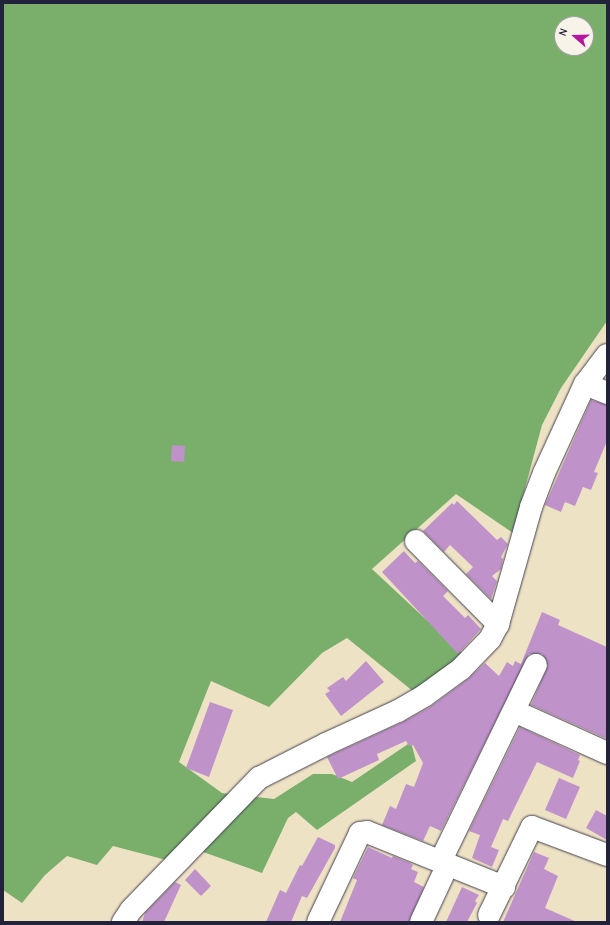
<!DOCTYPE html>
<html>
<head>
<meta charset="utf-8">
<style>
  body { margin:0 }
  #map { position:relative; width:610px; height:925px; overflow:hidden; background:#eee2c4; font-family:"Comic Neue",sans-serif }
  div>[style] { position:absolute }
  .forest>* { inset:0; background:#7aaf6b }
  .building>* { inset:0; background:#c092ca }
  .roads { filter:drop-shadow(0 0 1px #413f50) drop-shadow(0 0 1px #413f50) }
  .minor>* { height:22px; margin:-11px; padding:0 11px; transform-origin:11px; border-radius:11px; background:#fff }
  span { translate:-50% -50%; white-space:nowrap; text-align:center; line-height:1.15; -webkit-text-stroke:4px #f7f3e8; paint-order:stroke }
  .frame { position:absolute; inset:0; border:4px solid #22223b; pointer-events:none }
  .north { position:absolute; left:554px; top:16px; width:40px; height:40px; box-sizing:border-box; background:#f7f3e8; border:1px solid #a29fa3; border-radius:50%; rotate:290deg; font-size:11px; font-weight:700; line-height:16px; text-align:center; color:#22223b }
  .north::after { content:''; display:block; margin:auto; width:14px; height:18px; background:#b5179e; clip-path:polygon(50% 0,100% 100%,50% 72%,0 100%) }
</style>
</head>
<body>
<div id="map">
  <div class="forest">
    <i style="clip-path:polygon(evenodd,3px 3px,607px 3px,607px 321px,561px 388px,542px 425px,513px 533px,456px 494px,372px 569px,463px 654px,414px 692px,347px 638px,322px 653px,269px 707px,211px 681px,179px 762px,222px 793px,274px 799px,313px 774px,332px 774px,352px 782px,411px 742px,416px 761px,317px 830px,296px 812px,288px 818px,262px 873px,189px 847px,174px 862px,113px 846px,97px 865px,67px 856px,45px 875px,22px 903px,3px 890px,3px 3px,562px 24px,586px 24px,586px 48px,562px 48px,562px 24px)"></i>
  </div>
  <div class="building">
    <i style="clip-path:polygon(591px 400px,607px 405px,607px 441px,594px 472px,598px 473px,591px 490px,583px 487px,575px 506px,565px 502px,561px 512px,545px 505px)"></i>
    <i style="clip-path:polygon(172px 445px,185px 446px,184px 462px,171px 461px)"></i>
    <i style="clip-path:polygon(457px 501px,497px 540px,501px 537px,508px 544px,501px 557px,503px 559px,501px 569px,492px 576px,497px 581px,491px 599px,466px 574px,473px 567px,450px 545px,444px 552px,423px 531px,452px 503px,454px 505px)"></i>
    <i style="clip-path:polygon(404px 551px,415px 563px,418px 561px,448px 591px,443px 596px,465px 618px,468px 615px,481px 629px,458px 654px,382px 572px)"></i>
    <i style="clip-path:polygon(542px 612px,560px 620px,558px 625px,607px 647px,607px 739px,531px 705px,548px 665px,542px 654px,529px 654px,441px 831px,430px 826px,423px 841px,382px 825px,390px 806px,396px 809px,406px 784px,414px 787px,423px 763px,413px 745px,409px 746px,406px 741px,377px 754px,379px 760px,338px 779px,327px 757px,403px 722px,430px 707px,468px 679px,485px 663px,499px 676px,507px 662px,513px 666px,515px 661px,521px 664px)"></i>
    <i style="clip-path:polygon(366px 661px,384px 682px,341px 716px,325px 694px,330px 691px,327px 688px,343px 677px,346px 681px)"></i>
    <i style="clip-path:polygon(210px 702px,233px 710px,209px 777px,186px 768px)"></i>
    <i style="clip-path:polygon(520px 727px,580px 755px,578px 760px,580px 761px,573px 778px,537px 762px,508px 821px,503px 819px,491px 847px,499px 850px,492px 867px,472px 858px,480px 835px,469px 831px)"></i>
    <i style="clip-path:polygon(559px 778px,580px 787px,566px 819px,545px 810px)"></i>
    <i style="clip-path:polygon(596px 810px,607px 816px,607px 840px,586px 828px)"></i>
    <i style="clip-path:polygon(318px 837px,335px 845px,335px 848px,307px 898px,302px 896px,291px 922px,266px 922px,280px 890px,286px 893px,300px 865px,302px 866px)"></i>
    <i style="clip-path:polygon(368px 847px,392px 858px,393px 856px,410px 863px,413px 865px,411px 869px,418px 872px,414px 882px,424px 887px,409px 922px,340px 922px,357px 880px,353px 878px)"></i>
    <i style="clip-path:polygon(534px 852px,549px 858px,544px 869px,558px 876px,545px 908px,577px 922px,503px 922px)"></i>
    <i style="clip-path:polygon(195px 869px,211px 886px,201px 896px,185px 880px)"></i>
    <i style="clip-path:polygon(175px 882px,181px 885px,164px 922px,142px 922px,145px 913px)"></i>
    <i style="clip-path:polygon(462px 887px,479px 895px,475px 901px,477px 903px,467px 922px,446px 922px)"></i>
  </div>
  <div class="roads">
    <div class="minor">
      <i style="left:585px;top:384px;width:24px;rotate:22deg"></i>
      <i style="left:416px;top:541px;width:117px;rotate:45.3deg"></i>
      <i style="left:514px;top:711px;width:102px;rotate:24.3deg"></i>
      <i style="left:445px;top:852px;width:208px;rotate:-64.1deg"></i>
      <i style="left:489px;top:915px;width:98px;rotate:-64deg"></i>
      <i style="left:532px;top:827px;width:80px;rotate:20.5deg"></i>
      <i style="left:123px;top:922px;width:14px;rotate:-56deg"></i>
      <i style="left:131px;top:910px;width:184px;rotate:-45.9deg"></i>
      <i style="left:259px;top:778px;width:75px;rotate:-26.9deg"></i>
      <i style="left:326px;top:744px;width:79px;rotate:-24.6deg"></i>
      <i style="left:398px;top:711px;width:30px;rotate:-30deg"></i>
      <i style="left:424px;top:696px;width:46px;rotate:-36.1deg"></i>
      <i style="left:461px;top:669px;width:42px;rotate:-46deg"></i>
      <i style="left:490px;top:639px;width:17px;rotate:-62deg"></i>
      <i style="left:498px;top:624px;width:122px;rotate:-74.2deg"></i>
      <i style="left:531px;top:507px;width:36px;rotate:-69deg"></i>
      <i style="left:544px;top:473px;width:98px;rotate:-65.3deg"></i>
      <i style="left:585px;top:384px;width:36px;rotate:-53deg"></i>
      <i style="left:318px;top:922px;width:98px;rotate:-64.7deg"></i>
      <i style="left:360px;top:833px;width:7px;rotate:-8deg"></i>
      <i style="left:367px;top:832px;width:148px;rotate:21.9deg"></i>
      <i style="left:421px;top:922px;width:64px;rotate:-65deg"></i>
    </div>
  </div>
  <div class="frame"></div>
  <div class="north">N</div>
</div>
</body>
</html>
